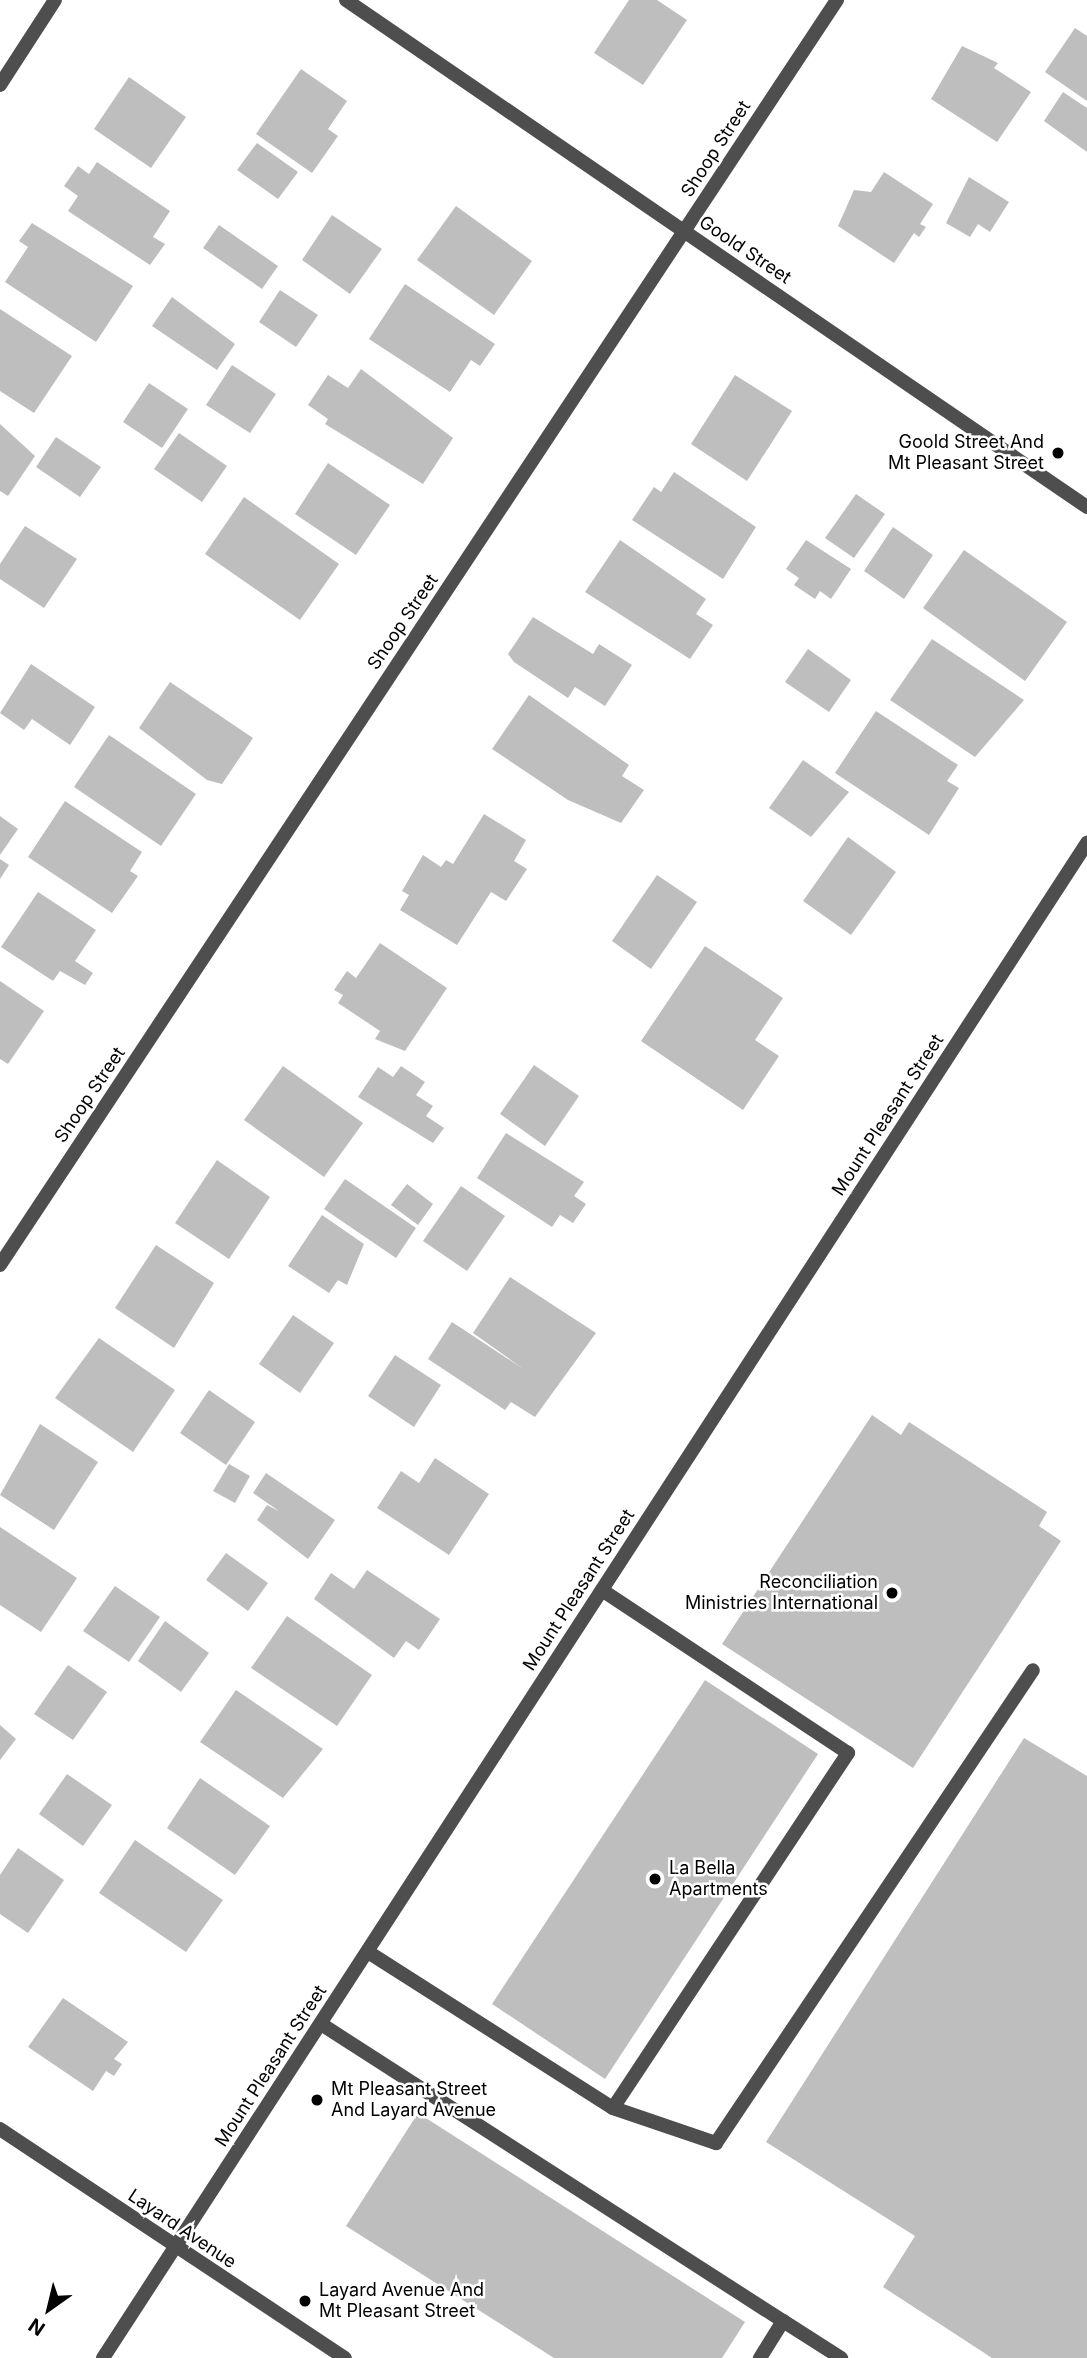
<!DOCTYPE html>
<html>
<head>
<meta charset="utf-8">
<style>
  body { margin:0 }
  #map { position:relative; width:1087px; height:2358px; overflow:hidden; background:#fff; font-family:Inter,sans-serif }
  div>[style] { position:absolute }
  .building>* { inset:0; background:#bebebe }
  .service>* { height:14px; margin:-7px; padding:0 7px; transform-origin:7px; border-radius:7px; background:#4e4e4e }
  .minor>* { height:14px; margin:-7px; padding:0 7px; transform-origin:7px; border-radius:7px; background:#4e4e4e }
  .tertiary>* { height:14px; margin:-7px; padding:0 7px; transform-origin:7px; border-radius:7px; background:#4e4e4e }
  .dots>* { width:19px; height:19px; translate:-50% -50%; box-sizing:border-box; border:4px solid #fff; border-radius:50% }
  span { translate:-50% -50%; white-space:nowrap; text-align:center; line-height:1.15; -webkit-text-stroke:5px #fff; paint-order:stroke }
  .street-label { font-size:18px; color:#000 }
  .poi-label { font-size:18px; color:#000 }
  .right { translate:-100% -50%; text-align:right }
  .left { translate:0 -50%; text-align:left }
  .north { position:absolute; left:14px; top:2274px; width:70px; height:70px; -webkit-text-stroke:5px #fff; paint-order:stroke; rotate:214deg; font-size:19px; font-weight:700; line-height:28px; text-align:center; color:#000 }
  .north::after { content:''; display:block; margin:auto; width:24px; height:32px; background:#000; clip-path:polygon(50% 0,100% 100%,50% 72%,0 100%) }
</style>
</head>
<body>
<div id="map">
  <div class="building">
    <i style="clip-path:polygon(629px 0,657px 0,687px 20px,643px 85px,594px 53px)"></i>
    <i style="clip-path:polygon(1075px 28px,1087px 36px,1087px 101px,1045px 72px)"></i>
    <i style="clip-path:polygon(962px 46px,998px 63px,994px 68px,1031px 92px,997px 142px,931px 99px)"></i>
    <i style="clip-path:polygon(301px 69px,347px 101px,328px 129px,338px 136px,312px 173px,256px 134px)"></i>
    <i style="clip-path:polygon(129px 77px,186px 117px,151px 168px,94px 129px)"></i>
    <i style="clip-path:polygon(1063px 92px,1087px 108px,1087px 152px,1044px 121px)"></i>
    <i style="clip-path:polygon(257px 143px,298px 172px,278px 199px,237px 170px)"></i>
    <i style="clip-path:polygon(97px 162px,170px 211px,153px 237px,165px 244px,150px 265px,68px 211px,78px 196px,64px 186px,78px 166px,89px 174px)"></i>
    <i style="clip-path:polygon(884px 172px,933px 204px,920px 224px,926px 227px,919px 237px,914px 233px,894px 263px,838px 226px,854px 190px,871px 192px)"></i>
    <i style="clip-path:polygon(969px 177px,1009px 202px,990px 232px,978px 224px,970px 237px,946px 223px)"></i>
    <i style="clip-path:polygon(456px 206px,532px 261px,494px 315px,417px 260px)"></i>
    <i style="clip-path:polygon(332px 215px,382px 249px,350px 294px,302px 260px)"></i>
    <i style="clip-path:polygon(32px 223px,133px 286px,96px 342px,5px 282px,28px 247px,19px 241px)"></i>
    <i style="clip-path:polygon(219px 225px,278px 266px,262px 289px,203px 248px)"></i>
    <i style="clip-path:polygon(405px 284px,495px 344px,480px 366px,471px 360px,450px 392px,369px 339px)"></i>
    <i style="clip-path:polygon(280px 290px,318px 315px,296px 347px,259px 322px)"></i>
    <i style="clip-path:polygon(172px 297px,235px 344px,217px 370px,152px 326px)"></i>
    <i style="clip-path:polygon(0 309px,72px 356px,34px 413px,0 391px)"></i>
    <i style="clip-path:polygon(232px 365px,276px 394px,250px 433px,206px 405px)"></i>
    <i style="clip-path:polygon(361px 369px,453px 438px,423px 484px,325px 424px,328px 419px,308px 405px,328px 375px,348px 388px)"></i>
    <i style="clip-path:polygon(735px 375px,792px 411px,747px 481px,691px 444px)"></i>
    <i style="clip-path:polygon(149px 383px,188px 409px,162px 448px,123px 422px)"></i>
    <i style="clip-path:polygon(0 424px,35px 456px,8px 496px,0 491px)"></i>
    <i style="clip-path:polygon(179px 433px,227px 466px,202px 502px,154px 469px)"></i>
    <i style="clip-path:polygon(56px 437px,101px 467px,80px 497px,36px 467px)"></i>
    <i style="clip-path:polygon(328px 463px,390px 505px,356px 555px,295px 514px)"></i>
    <i style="clip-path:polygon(674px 472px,756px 527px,723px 579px,632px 520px,654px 487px,661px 492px)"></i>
    <i style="clip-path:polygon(856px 494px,885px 514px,854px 558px,825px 538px)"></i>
    <i style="clip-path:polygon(244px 497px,339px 564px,300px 620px,205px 554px)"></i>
    <i style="clip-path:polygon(25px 526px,77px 559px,44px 608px,0 579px,0 564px)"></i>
    <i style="clip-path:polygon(893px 527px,933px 555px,904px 599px,864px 571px)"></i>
    <i style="clip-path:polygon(620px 540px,706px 599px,696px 614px,713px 625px,690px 659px,585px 592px)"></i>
    <i style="clip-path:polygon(806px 540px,851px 569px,831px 599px,820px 591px,815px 599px,794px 585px,799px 578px,786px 569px)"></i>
    <i style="clip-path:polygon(964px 550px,1067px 622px,1025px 681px,923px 608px)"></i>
    <i style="clip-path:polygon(533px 617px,593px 654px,599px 644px,632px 665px,605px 706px,575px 687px,568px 698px,514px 662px,508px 654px)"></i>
    <i style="clip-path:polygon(932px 639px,1024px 700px,975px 757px,890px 700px)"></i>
    <i style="clip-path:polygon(808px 649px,851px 680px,829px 712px,785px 682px)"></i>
    <i style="clip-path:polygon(31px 664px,95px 707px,70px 745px,32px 719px,24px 730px,0 713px)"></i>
    <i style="clip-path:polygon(170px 682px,253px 738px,222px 784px,207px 780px,139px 728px)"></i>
    <i style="clip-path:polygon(529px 695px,629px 765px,622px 776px,644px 790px,621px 823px,568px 800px,492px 749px)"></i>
    <i style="clip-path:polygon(876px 711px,958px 765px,947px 781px,959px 788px,929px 835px,835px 773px)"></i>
    <i style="clip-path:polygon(109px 735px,196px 794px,161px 846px,74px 787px)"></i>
    <i style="clip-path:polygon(803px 760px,849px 792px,811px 837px,769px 808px)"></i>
    <i style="clip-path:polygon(65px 801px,142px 852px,130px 871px,138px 876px,112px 913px,28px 857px)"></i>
    <i style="clip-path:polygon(484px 814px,526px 840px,514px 861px,527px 869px,506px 901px,491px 892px,457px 945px,400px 910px,409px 895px,402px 891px,423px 855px,441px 867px,446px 860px,453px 864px)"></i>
    <i style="clip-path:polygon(0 816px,18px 829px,0 855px)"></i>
    <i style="clip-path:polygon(848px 837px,896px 872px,851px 935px,803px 901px)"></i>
    <i style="clip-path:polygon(0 859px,9px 865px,0 879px)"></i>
    <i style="clip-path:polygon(657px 875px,697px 902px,651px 969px,612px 941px)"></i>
    <i style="clip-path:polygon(38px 892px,96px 930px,75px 961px,93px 973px,85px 985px,60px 971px,53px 981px,1px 947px)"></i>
    <i style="clip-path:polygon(380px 943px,447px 988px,405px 1051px,375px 1039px,380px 1031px,338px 1003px,343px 995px,334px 990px,347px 971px,356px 978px)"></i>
    <i style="clip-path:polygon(705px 946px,783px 998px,755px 1040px,779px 1056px,743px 1110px,641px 1041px)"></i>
    <i style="clip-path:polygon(0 981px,44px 1011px,8px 1064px,0 1059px)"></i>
    <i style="clip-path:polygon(534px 1065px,579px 1096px,545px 1146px,500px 1114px)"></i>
    <i style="clip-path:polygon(283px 1066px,363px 1123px,324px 1177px,244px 1120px)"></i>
    <i style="clip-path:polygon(401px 1066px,425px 1082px,416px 1095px,433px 1106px,426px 1116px,444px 1128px,433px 1143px,358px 1097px,378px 1067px,393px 1077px)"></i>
    <i style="clip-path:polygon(506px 1133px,584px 1182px,574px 1196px,586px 1204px,573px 1223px,560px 1215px,552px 1227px,477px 1178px)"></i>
    <i style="clip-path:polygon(217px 1160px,270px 1197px,229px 1259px,175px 1223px)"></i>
    <i style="clip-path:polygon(345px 1179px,416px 1228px,396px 1258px,324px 1209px)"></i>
    <i style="clip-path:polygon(407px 1184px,433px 1204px,418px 1225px,391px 1205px)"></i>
    <i style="clip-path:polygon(461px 1186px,505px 1216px,467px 1271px,423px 1241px)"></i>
    <i style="clip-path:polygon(322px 1215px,364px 1244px,347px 1285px,338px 1280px,329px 1293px,288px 1266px)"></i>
    <i style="clip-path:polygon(156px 1245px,214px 1283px,174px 1348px,115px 1308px)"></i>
    <i style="clip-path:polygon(510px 1277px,596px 1333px,535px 1417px,511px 1402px,505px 1410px,428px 1359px,452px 1322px,525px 1370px,473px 1333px)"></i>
    <i style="clip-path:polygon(293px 1315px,334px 1343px,300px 1393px,259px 1364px)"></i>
    <i style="clip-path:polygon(99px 1338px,175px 1390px,133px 1452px,55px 1398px)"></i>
    <i style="clip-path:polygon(395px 1355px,441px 1385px,414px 1427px,368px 1396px)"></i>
    <i style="clip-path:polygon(209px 1390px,255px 1422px,226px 1465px,180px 1433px)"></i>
    <i style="clip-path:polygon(872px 1415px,901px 1435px,909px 1422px,1047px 1512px,1039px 1526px,1061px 1541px,913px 1768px,722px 1644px)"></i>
    <i style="clip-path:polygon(40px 1424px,98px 1462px,54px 1530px,0 1495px)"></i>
    <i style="clip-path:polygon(435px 1458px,489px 1494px,449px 1555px,377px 1508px,401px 1471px,419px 1483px)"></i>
    <i style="clip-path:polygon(229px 1464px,250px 1476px,235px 1503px,213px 1491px)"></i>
    <i style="clip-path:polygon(266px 1473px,335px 1520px,308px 1559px,257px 1520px,267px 1505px,279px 1511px,253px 1493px)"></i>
    <i style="clip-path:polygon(0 1527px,77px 1578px,41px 1632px,0 1605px)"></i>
    <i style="clip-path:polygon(226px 1553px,268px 1583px,248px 1611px,206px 1580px)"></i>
    <i style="clip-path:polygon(367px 1570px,440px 1619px,419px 1650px,406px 1641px,394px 1658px,314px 1599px,331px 1573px,354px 1589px)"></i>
    <i style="clip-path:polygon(115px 1586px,160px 1617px,129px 1662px,83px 1631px)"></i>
    <i style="clip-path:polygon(287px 1616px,372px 1675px,337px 1726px,251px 1668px)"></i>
    <i style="clip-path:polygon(165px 1621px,209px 1653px,181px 1692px,138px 1661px)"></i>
    <i style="clip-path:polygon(68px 1665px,107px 1692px,73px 1740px,34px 1714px)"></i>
    <i style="clip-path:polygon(705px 1680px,818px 1754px,605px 2079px,492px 2004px)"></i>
    <i style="clip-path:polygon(236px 1690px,323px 1749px,283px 1798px,200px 1742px)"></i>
    <i style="clip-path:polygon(0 1725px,16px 1739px,0 1760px)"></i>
    <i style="clip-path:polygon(1024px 1738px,1087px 1776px,1087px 2358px,992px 2358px,883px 2287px,915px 2236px,766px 2142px)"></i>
    <i style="clip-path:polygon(67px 1774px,112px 1805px,83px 1846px,39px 1814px)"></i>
    <i style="clip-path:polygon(200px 1778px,270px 1826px,235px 1875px,167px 1828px)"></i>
    <i style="clip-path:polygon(135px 1840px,223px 1900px,186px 1952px,99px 1893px)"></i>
    <i style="clip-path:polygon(18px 1848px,64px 1880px,28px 1933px,0 1914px,0 1875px)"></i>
    <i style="clip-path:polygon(63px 1998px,128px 2042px,114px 2059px,122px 2064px,114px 2076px,106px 2071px,93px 2091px,28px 2047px)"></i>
    <i style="clip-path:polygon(418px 2113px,745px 2322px,722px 2358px,554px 2358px,346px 2226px)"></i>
  </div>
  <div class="service">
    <i style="left:368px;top:1952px;width:290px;rotate:32.5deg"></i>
    <i style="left:613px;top:2108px;width:426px;rotate:-56.5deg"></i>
    <i style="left:848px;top:1753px;width:295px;rotate:-146.5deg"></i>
    <i style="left:321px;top:2024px;width:549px;rotate:32.74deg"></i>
    <i style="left:783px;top:2321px;width:44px;rotate:121.9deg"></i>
    <i style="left:613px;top:2108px;width:109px;rotate:18.8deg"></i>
    <i style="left:716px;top:2143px;width:569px;rotate:-56.17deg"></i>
    <i style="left:783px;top:2321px;width:69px;rotate:32.5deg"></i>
  </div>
  <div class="minor">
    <i style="left:346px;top:0;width:898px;rotate:34.38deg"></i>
    <i style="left:0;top:85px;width:101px;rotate:-57.1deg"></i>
    <i style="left:0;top:1265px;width:1517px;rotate:-56.51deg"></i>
    <i style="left:0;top:2129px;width:414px;rotate:33.6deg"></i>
  </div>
  <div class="tertiary">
    <i style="left:103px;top:2358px;width:1807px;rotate:-57deg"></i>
  </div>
  <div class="dots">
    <i style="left:1058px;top:453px;background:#000"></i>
    <i style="left:892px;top:1593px;background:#000"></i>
    <i style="left:655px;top:1879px;background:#000"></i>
    <i style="left:317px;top:2100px;background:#000"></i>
    <i style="left:305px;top:2301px;background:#000"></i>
  </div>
  <div class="street-label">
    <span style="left:716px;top:149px;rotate:-57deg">Shoop Street</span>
    <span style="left:745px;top:250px;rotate:34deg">Goold Street</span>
    <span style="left:403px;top:622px;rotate:-56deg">Shoop Street</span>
    <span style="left:90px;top:1095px;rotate:-56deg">Shoop Street</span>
    <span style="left:888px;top:1115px;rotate:-57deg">Mount Pleasant Street</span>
    <span style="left:579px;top:1590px;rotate:-57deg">Mount Pleasant Street</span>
    <span style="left:271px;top:2066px;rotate:-57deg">Mount Pleasant Street</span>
    <span style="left:182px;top:2229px;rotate:34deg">Layard Avenue</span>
  </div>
  <div class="poi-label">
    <span class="right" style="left:1044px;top:453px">Goold Street And<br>Mt Pleasant Street</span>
    <span class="right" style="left:878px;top:1593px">Reconciliation<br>Ministries International</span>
    <span class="left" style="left:669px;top:1879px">La Bella<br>Apartments</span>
    <span class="left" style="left:331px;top:2100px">Mt Pleasant Street<br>And Layard Avenue</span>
    <span class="left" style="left:319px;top:2301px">Layard Avenue And<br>Mt Pleasant Street</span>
  </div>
  <div class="north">N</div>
</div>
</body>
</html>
